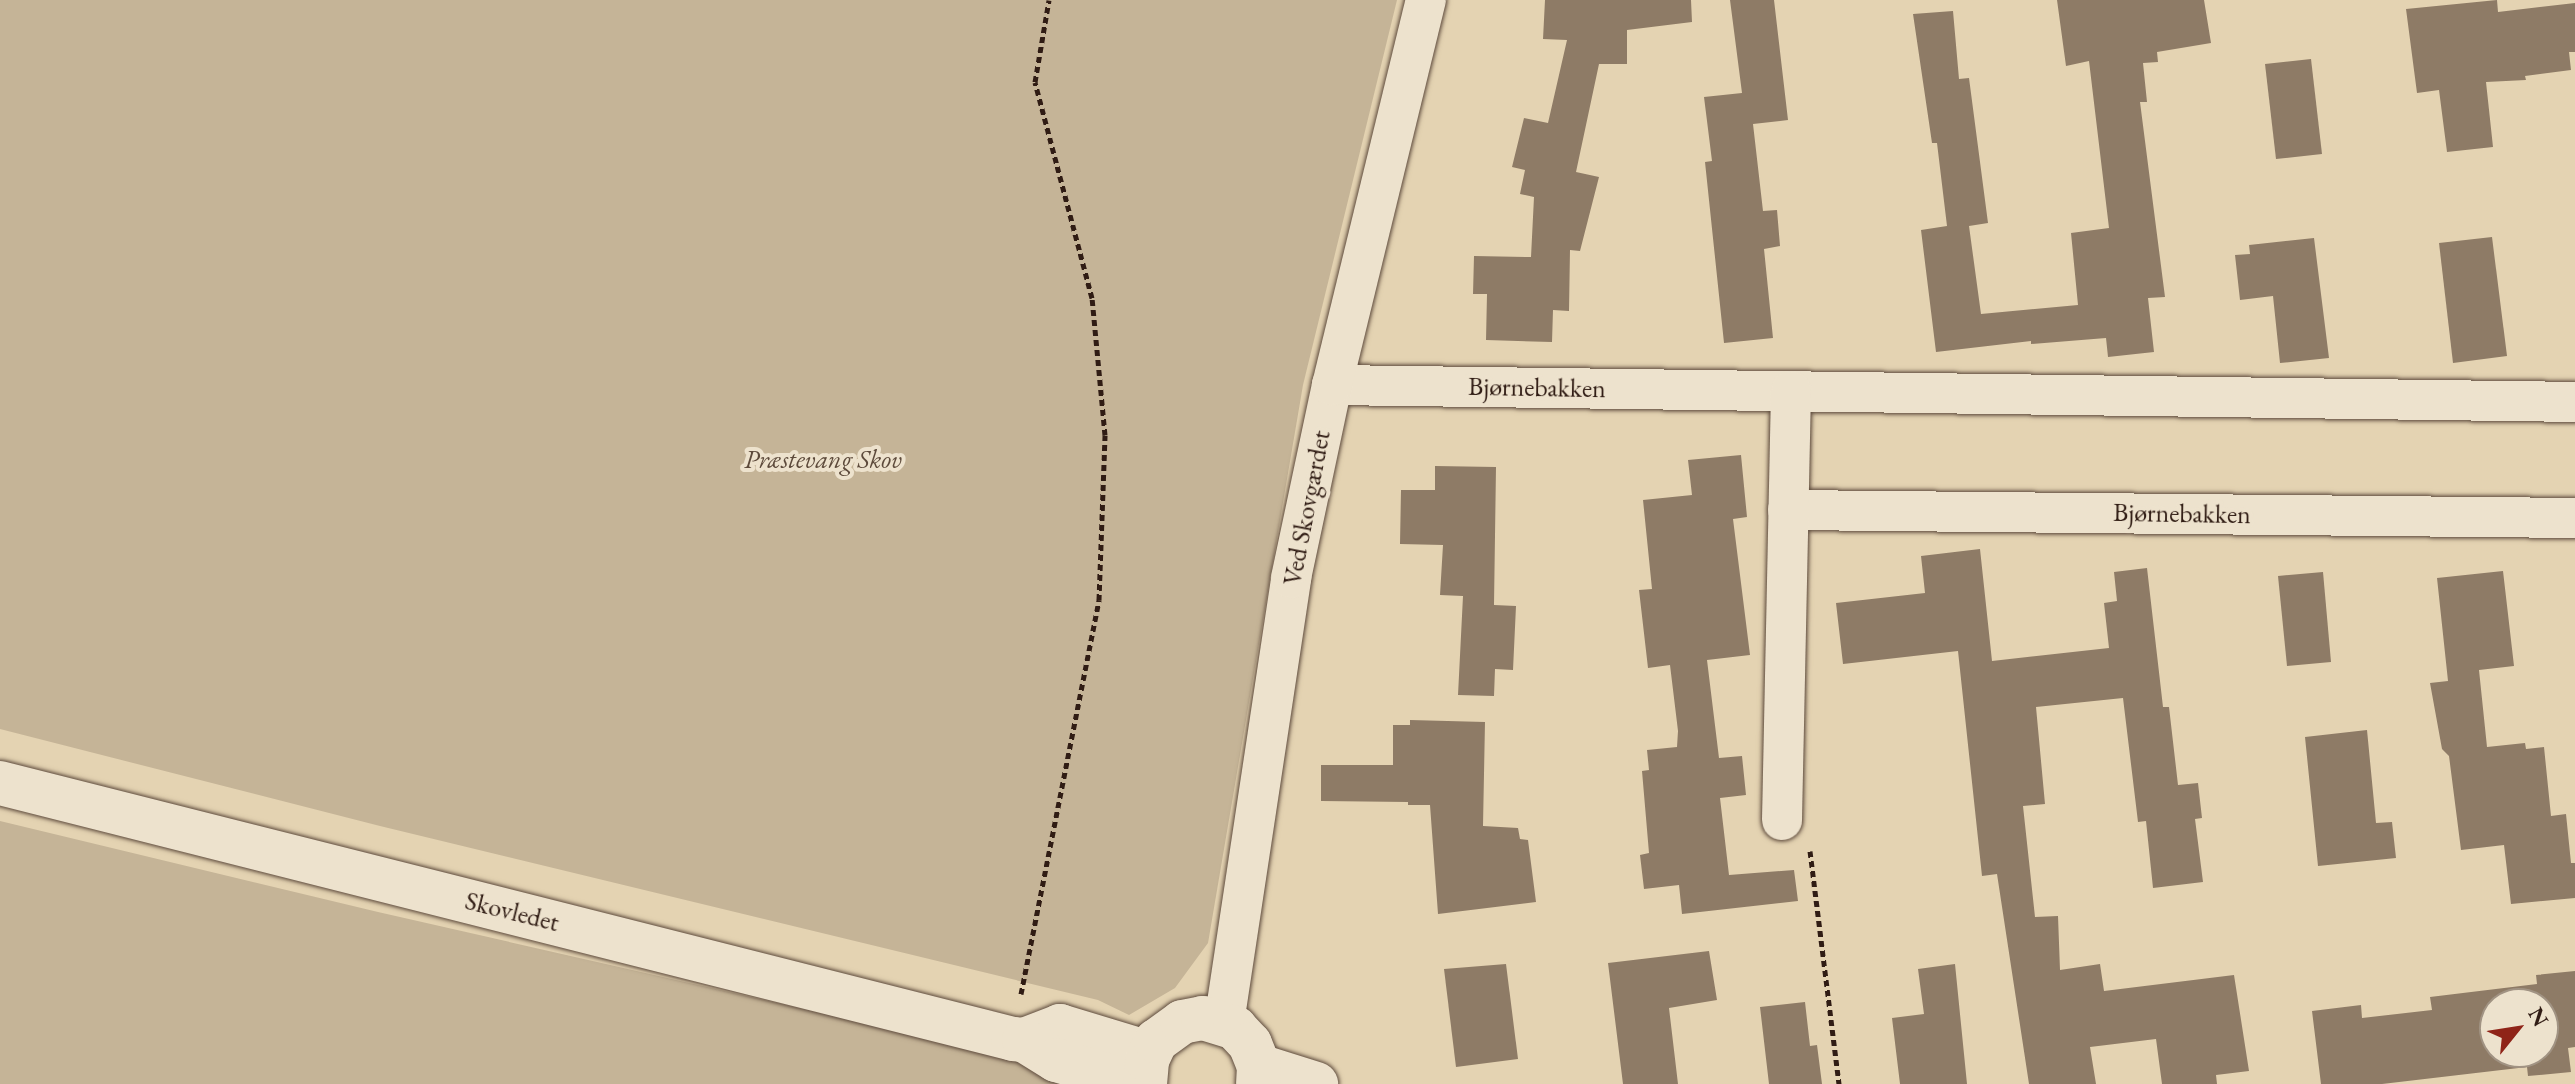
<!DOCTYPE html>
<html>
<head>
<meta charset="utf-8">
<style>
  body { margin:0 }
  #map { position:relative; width:2575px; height:1084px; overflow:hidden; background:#e4d3b2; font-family:"EB Garamond",serif }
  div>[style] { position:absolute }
  .green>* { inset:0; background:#c5b497 }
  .building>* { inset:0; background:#8e7b66 }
  .path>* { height:5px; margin-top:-2.5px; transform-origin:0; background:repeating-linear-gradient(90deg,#301c14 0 6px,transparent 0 10px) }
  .roads { filter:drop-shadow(0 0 2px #5d4a3c) drop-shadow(0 0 2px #5d4a3c) }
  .street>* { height:40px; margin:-20px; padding:0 20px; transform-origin:20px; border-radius:20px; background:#ede2cd }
  .secondary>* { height:44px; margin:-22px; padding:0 22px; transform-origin:22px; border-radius:22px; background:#ede2cd }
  span { translate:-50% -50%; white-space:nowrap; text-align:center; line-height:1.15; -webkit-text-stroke:8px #ede2cd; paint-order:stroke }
  .street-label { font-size:26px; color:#301c14 }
  .park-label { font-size:26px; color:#5d4a3b; font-style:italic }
  .north { position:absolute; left:2479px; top:988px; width:80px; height:80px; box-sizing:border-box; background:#ede2cd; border:2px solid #a19383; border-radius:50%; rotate:60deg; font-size:22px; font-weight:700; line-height:32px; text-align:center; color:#301c14 }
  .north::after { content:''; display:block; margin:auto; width:28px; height:36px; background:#8f2418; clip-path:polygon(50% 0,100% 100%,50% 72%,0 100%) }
</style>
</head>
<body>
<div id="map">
  <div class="green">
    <i style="clip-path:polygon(0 0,1397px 0,1303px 385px,1208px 943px,1175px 988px,1129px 1015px,1098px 1000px,380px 826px,0 729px)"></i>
    <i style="clip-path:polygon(0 821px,378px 912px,1036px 1062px,1078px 1084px,0 1084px)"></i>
  </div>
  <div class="building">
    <i style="clip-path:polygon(1545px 0,1691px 0,1692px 22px,1627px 30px,1627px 64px,1599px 64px,1576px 172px,1599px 177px,1580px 251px,1570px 250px,1569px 311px,1553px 310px,1552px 342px,1486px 340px,1487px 294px,1473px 294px,1474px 256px,1531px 257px,1534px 197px,1520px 194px,1525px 170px,1512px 167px,1524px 118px,1548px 123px,1567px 40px,1543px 39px)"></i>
    <i style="clip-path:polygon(1730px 0,1774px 0,1788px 120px,1753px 124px,1763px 211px,1777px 210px,1780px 246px,1764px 249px,1773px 338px,1724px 343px,1705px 162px,1712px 161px,1704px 97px,1742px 93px)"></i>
    <i style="clip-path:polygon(2057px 0,2204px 0,2211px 43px,2157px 52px,2158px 62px,2143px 63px,2147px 102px,2140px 102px,2165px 297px,2148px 298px,2154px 352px,2108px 357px,2106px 338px,2031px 344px,2031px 341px,1936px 352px,1921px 230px,1947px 226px,1937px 143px,1932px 143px,1913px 14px,1953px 11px,1959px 79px,1969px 78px,1988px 223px,1969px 226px,1981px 314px,2078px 305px,2071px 233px,2109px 228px,2089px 61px,2066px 66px)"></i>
    <i style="clip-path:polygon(2497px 0,2498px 12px,2575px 3px,2575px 52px,2569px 52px,2571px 70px,2525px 76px,2526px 80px,2486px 82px,2493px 147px,2447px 152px,2439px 90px,2417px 93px,2406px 9px)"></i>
    <i style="clip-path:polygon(2311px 59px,2322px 154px,2276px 159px,2265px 64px)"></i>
    <i style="clip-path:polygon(2492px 237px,2507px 356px,2453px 363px,2439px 243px)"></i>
    <i style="clip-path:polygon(2314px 238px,2329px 358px,2280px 363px,2273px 296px,2240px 300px,2235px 255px,2250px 254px,2249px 245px)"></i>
    <i style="clip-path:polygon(1741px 455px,1747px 517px,1733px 519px,1750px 655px,1707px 660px,1719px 758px,1742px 756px,1746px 795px,1720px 798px,1729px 875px,1794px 870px,1798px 901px,1682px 914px,1679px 885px,1644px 889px,1640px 855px,1649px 853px,1642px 771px,1649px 770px,1647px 750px,1677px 747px,1678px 731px,1670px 665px,1648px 668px,1639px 590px,1652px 589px,1643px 500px,1692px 495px,1688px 460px)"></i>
    <i style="clip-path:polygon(1435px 466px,1496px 467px,1494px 605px,1516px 606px,1513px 670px,1495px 669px,1494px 696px,1458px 695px,1463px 596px,1440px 595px,1443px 545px,1400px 544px,1401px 490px,1435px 490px)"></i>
    <i style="clip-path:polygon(1980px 549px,1992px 661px,2109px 648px,2104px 603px,2117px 601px,2114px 572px,2147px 568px,2163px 707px,2169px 707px,2178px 785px,2198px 783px,2202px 818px,2195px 819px,2203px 882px,2153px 888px,2146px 821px,2138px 822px,2123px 698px,2036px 707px,2045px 804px,2023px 806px,2035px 917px,2058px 916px,2060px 970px,2100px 964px,2104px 991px,2234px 975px,2249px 1071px,2216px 1075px,2217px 1084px,2162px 1084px,2156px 1039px,2090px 1047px,2096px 1084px,2029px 1084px,1997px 874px,1982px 876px,1958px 651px,1843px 664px,1836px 603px,1925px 593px,1921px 556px)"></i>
    <i style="clip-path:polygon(2503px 571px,2514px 666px,2479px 670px,2487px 747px,2525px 743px,2526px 749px,2544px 747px,2551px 816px,2566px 814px,2571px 863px,2575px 863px,2575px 898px,2511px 904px,2504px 845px,2461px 850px,2449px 756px,2442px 749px,2430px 683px,2448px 681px,2437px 578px)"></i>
    <i style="clip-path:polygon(2323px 572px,2331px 662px,2287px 666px,2278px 576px)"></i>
    <i style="clip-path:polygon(1410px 720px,1485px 722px,1483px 826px,1518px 828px,1520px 839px,1528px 840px,1536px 902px,1438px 914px,1430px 805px,1408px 805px,1408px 802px,1321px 801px,1321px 765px,1393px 765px,1393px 725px,1410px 725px)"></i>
    <i style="clip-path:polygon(2367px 730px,2376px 823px,2392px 822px,2396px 858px,2318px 866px,2305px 737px)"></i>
    <i style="clip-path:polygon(1709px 951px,1717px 1000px,1669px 1008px,1678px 1084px,1623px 1084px,1608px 963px)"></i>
    <i style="clip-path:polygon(1506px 964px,1518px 1059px,1456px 1067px,1444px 969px)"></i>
    <i style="clip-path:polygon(1955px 964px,1967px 1084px,1900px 1084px,1892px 1018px,1924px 1014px,1918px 969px)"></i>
    <i style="clip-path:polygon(evenodd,2575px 971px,2575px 1047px,2568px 1048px,2571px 1072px,2528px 1076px,2527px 1067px,2382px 1084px,2321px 1084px,2312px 1011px,2361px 1005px,2362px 1018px,2432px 1010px,2430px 997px,2537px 984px,2536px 975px,2575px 971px,2495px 1004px,2543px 1004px,2543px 1052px,2495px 1052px,2495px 1004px)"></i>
    <i style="clip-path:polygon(1805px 1002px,1810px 1046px,1817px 1045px,1822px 1084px,1769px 1084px,1760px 1007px)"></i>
  </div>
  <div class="path">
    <i style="left:1810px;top:851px;width:235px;rotate:82.9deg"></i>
    <i style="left:1021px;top:994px;width:402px;rotate:-78.8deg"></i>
    <i style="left:1099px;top:600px;width:165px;rotate:-87.9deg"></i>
    <i style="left:1105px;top:435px;width:138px;rotate:-95.4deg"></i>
    <i style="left:1092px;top:298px;width:223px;rotate:-104.8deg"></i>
    <i style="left:1035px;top:82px;width:83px;rotate:-80.3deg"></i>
  </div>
  <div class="roads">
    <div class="street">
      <i style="left:1332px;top:385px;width:1243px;rotate:0.78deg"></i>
      <i style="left:1788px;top:510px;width:787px;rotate:0.58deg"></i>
      <i style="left:1782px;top:820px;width:429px;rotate:-88.8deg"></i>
      <i style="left:1224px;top:1023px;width:450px;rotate:-81.4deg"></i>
      <i style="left:1291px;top:578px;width:197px;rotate:-78deg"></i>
      <i style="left:1332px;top:385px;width:396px;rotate:-76.3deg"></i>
    </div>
    <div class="secondary">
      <i style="left:0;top:783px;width:1045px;rotate:14.18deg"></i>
      <i style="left:1013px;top:1039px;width:11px;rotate:5deg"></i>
      <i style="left:1024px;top:1040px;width:39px;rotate:-21deg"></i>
      <i style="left:1060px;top:1026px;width:93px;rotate:16.9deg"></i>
      <i style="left:1024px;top:1040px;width:38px;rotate:32deg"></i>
      <i style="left:1056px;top:1060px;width:84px;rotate:16.5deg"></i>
      <i style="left:1259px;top:1066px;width:60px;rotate:17.5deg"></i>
      <i style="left:1145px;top:1084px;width:24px;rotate:-85deg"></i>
      <i style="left:1147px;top:1060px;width:21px;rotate:-65deg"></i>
      <i style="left:1156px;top:1041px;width:32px;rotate:-36deg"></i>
      <i style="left:1182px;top:1022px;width:21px;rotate:-11deg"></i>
      <i style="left:1203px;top:1018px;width:34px;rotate:17deg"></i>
      <i style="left:1235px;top:1028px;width:22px;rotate:47deg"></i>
      <i style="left:1250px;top:1044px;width:24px;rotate:68deg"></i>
      <i style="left:1259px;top:1066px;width:18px;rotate:93deg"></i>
    </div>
  </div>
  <div class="street-label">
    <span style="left:1537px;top:388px;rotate:1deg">Bjørnebakken</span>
    <span style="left:1307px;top:508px;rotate:-79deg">Ved Skovgærdet</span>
    <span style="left:2182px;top:514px;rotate:1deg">Bjørnebakken</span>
    <span style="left:512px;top:912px;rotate:14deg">Skovledet</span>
  </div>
  <div class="park-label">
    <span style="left:823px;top:460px">Præstevang Skov</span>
  </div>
  <div class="north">N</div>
</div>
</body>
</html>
